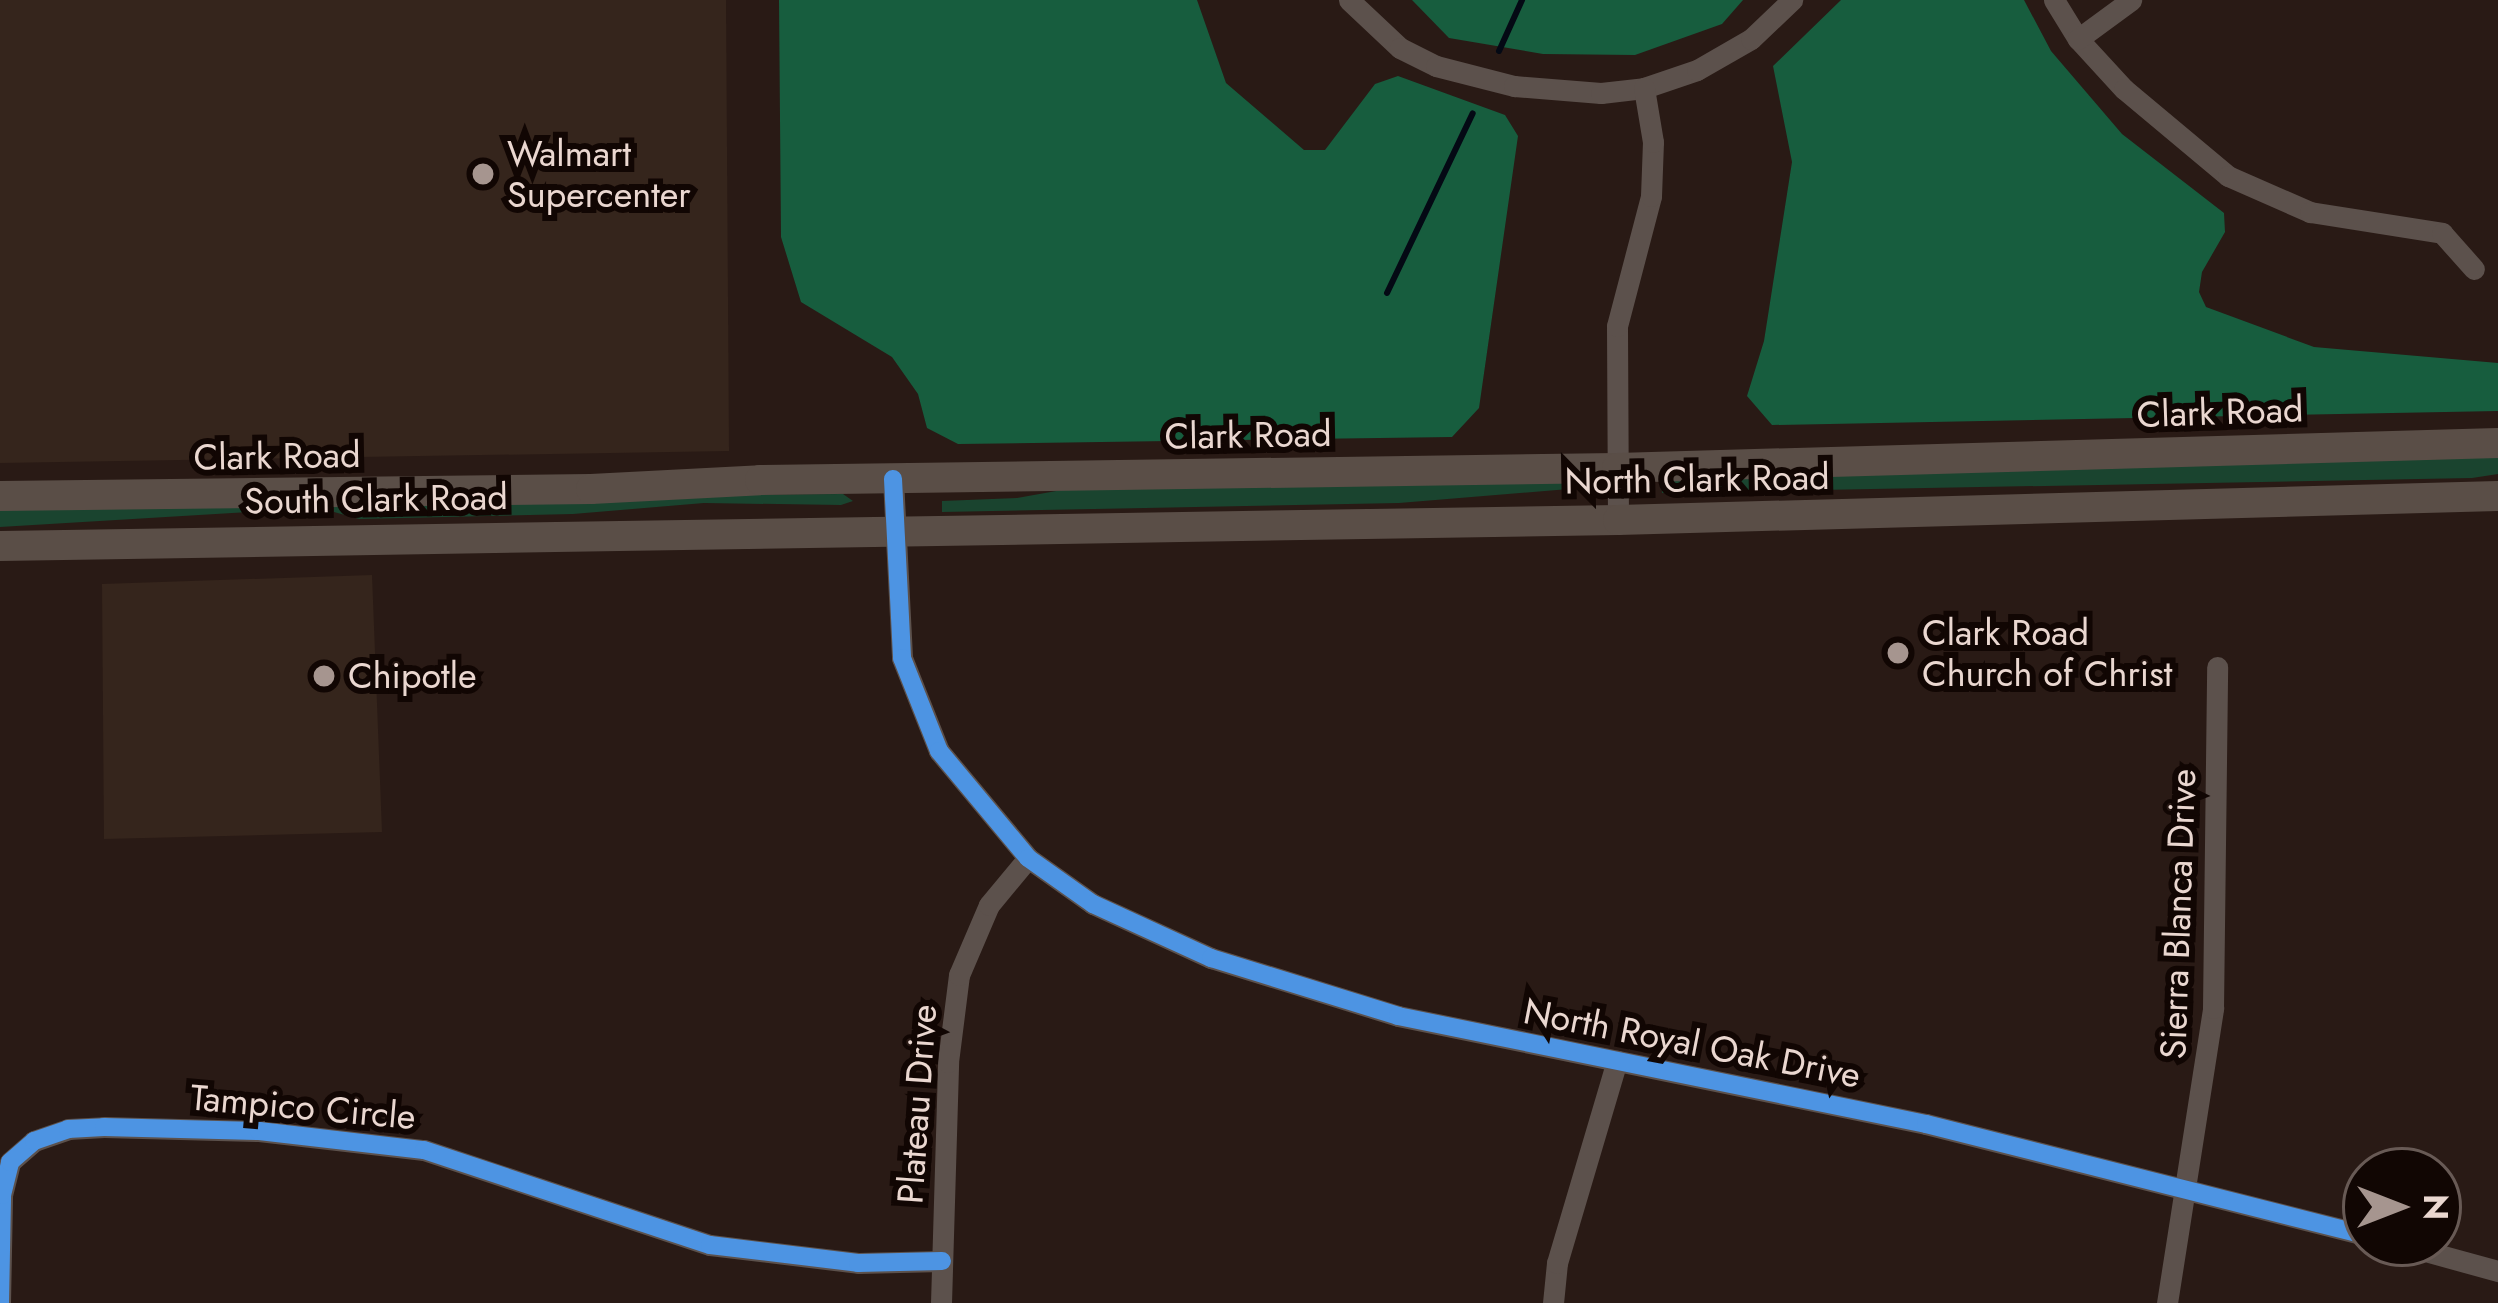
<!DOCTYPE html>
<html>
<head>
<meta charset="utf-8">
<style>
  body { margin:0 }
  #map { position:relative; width:2498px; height:1303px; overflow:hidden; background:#291a15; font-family:Jost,sans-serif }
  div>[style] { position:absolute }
  .commercial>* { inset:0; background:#35251c }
  .green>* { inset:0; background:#1a442f }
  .forest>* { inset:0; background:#175d3e }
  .stream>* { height:6px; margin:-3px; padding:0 3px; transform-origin:3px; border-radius:3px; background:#040914 }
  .minor>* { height:21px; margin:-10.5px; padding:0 10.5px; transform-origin:10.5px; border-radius:10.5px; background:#5c514c }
  .secondary>* { height:30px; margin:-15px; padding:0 15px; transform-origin:15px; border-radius:15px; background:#5a4e47 }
  .cycleway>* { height:18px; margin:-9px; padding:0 9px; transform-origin:9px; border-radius:9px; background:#4d94e3 }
  .dots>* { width:33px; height:33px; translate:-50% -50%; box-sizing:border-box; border:6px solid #110603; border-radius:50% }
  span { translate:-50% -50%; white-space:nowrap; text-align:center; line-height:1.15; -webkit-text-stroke:12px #110603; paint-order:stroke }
  .poi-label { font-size:36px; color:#ead7d0 }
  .left { translate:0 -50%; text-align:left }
  .street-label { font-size:36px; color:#ead7d0 }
  .north { position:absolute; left:2342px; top:1147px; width:120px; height:120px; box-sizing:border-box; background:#110603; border:3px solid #685a55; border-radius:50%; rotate:90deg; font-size:33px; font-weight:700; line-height:48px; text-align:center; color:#ead7d0 }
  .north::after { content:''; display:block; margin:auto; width:42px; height:54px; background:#a6958f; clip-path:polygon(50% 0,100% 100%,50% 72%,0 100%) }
</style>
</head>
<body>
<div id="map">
  <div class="commercial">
    <i style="clip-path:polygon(0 0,726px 0,729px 451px,0 463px)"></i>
    <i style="clip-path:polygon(372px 575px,382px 832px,104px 839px,102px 584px)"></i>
  </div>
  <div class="green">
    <i style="clip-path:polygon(2498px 454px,2498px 474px,2472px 478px,1662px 493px,1661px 477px)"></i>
    <i style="clip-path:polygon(1572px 478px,1569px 489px,1399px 503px,942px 512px,942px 501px,1017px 498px,1073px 488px)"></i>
    <i style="clip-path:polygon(843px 494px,853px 501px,841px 505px,704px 503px,573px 514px,359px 519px,334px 512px,334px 502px,352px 497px)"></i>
    <i style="clip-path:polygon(257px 501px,257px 510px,249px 512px,0 527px,0 504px)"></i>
  </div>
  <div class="forest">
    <i style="clip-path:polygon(779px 0,1197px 0,1226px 83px,1304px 150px,1325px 150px,1375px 84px,1398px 76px,1505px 115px,1518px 136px,1479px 408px,1452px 437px,958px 444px,927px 428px,918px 394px,892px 357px,801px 302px,781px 237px)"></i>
    <i style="clip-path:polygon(1412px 0,1743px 0,1722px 24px,1635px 55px,1543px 54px,1449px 38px)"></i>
    <i style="clip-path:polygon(1841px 0,2024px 0,2051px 51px,2122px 134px,2224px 213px,2225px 232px,2202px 272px,2199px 292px,2206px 307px,2314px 347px,2498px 363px,2498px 411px,1772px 425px,1747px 396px,1764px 341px,1792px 162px,1773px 66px)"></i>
  </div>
  <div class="stream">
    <i style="left:1499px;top:51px;width:56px;rotate:-65.7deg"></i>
    <i style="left:1387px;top:293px;width:199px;rotate:-64.5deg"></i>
  </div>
  <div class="minor">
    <i style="left:1349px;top:0;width:70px;rotate:43.3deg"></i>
    <i style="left:1400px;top:48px;width:40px;rotate:26.6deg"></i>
    <i style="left:1436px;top:66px;width:81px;rotate:14.4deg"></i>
    <i style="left:1514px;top:86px;width:87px;rotate:4.6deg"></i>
    <i style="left:1601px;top:93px;width:43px;rotate:-6.6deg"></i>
    <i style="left:1644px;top:88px;width:56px;rotate:-18.8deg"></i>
    <i style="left:1697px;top:70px;width:62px;rotate:-29.9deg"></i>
    <i style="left:1751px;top:39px;width:57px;rotate:-43.6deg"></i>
    <i style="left:2054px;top:0;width:46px;rotate:58.4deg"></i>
    <i style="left:2078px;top:39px;width:68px;rotate:47.4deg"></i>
    <i style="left:2124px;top:89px;width:136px;rotate:39.9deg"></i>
    <i style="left:2228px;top:176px;width:90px;rotate:23.7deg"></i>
    <i style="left:2310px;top:212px;width:134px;rotate:9deg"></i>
    <i style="left:2442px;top:233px;width:48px;rotate:48.4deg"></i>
    <i style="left:2078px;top:39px;width:66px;rotate:-36.3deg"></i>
    <i style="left:893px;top:479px;width:179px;rotate:87.1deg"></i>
    <i style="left:902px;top:658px;width:100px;rotate:68.3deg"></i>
    <i style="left:939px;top:751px;width:139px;rotate:50.2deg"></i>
    <i style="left:1028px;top:858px;width:80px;rotate:35.3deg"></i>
    <i style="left:1093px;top:904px;width:130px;rotate:24.6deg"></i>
    <i style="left:1211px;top:958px;width:196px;rotate:17.2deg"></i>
    <i style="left:1398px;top:1016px;width:539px;rotate:11.56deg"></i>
    <i style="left:1926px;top:1124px;width:454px;rotate:14.2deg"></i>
    <i style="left:1618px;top:520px;width:194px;rotate:-90.3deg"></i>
    <i style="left:1617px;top:326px;width:134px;rotate:-75.3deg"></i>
    <i style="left:1651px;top:196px;width:54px;rotate:-87.9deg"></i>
    <i style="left:1653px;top:142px;width:55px;rotate:-99.5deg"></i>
    <i style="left:2396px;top:1243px;width:106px;rotate:15.4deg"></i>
    <i style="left:0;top:1303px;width:108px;rotate:-88.9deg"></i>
    <i style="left:2px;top:1195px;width:34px;rotate:-76deg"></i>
    <i style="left:10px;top:1162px;width:32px;rotate:-41deg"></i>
    <i style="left:34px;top:1141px;width:36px;rotate:-19deg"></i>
    <i style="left:68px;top:1129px;width:36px;rotate:-3deg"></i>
    <i style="left:104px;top:1127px;width:155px;rotate:1.5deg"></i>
    <i style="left:259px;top:1131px;width:166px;rotate:6.6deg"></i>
    <i style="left:424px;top:1150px;width:301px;rotate:18.4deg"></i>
    <i style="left:710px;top:1245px;width:149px;rotate:6.9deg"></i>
    <i style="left:858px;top:1263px;width:84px;rotate:-1.4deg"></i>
    <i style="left:941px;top:1303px;width:241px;rotate:-88.3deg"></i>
    <i style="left:948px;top:1062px;width:88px;rotate:-82.8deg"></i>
    <i style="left:959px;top:975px;width:76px;rotate:-66.8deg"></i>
    <i style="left:989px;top:905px;width:61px;rotate:-50.3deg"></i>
    <i style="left:1553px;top:1303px;width:40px;rotate:-84.3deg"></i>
    <i style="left:1557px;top:1263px;width:211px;rotate:-73.5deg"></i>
    <i style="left:2167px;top:1303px;width:299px;rotate:-81.1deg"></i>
    <i style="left:2213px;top:1008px;width:341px;rotate:-89.3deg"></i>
  </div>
  <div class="secondary">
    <i style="left:0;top:496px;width:591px;rotate:-0.68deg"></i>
    <i style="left:591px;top:489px;width:169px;rotate:-3deg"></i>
    <i style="left:760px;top:480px;width:857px;rotate:-0.8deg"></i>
    <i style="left:1617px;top:468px;width:881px;rotate:-1.63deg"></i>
    <i style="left:0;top:546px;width:1618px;rotate:-0.92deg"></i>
    <i style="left:1618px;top:520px;width:880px;rotate:-1.56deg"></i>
  </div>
  <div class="cycleway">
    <i style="left:893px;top:479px;width:179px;rotate:87.1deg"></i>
    <i style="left:902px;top:658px;width:100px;rotate:68.3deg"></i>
    <i style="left:939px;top:751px;width:139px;rotate:50.2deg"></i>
    <i style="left:1028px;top:858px;width:80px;rotate:35.3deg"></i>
    <i style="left:1093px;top:904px;width:130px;rotate:24.6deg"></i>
    <i style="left:1211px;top:958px;width:196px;rotate:17.2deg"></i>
    <i style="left:1398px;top:1016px;width:539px;rotate:11.56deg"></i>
    <i style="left:1926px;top:1124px;width:454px;rotate:14.2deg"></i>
    <i style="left:0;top:1303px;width:108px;rotate:-88.9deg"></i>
    <i style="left:2px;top:1195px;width:34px;rotate:-76deg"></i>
    <i style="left:10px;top:1162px;width:32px;rotate:-41deg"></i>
    <i style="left:34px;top:1141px;width:36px;rotate:-19deg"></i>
    <i style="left:68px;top:1129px;width:36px;rotate:-3deg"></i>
    <i style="left:104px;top:1127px;width:155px;rotate:1.5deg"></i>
    <i style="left:259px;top:1131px;width:166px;rotate:6.6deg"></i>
    <i style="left:424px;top:1150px;width:301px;rotate:18.4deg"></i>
    <i style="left:710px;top:1245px;width:149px;rotate:6.9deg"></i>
    <i style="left:858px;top:1263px;width:84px;rotate:-1.4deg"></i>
  </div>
  <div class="dots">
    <i style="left:483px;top:174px;background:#a6958f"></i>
    <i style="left:1898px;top:653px;background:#a6958f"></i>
    <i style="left:324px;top:676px;background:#a6958f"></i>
  </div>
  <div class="poi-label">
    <span class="left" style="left:507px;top:174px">Walmart<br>Supercenter</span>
    <span class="left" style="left:1922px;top:653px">Clark Road<br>Church of Christ</span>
    <span class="left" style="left:348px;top:676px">Chipotle</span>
  </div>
  <div class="street-label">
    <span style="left:2220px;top:412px;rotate:-2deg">Clark Road</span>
    <span style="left:1248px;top:435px;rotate:-1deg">Clark Road</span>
    <span style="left:277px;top:456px;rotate:-1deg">Clark Road</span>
    <span style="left:1697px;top:479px;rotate:-1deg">North Clark Road</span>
    <span style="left:376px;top:499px;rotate:-1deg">South Clark Road</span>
    <span style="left:2178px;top:914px;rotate:-88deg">Sierra Blanca Drive</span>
    <span style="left:1692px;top:1043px;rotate:11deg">North Royal Oak Drive</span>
    <span style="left:917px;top:1104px;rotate:-86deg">Plateau Drive</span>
    <span style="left:303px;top:1107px;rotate:5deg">Tampico Circle</span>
  </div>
  <div class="north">N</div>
</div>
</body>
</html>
